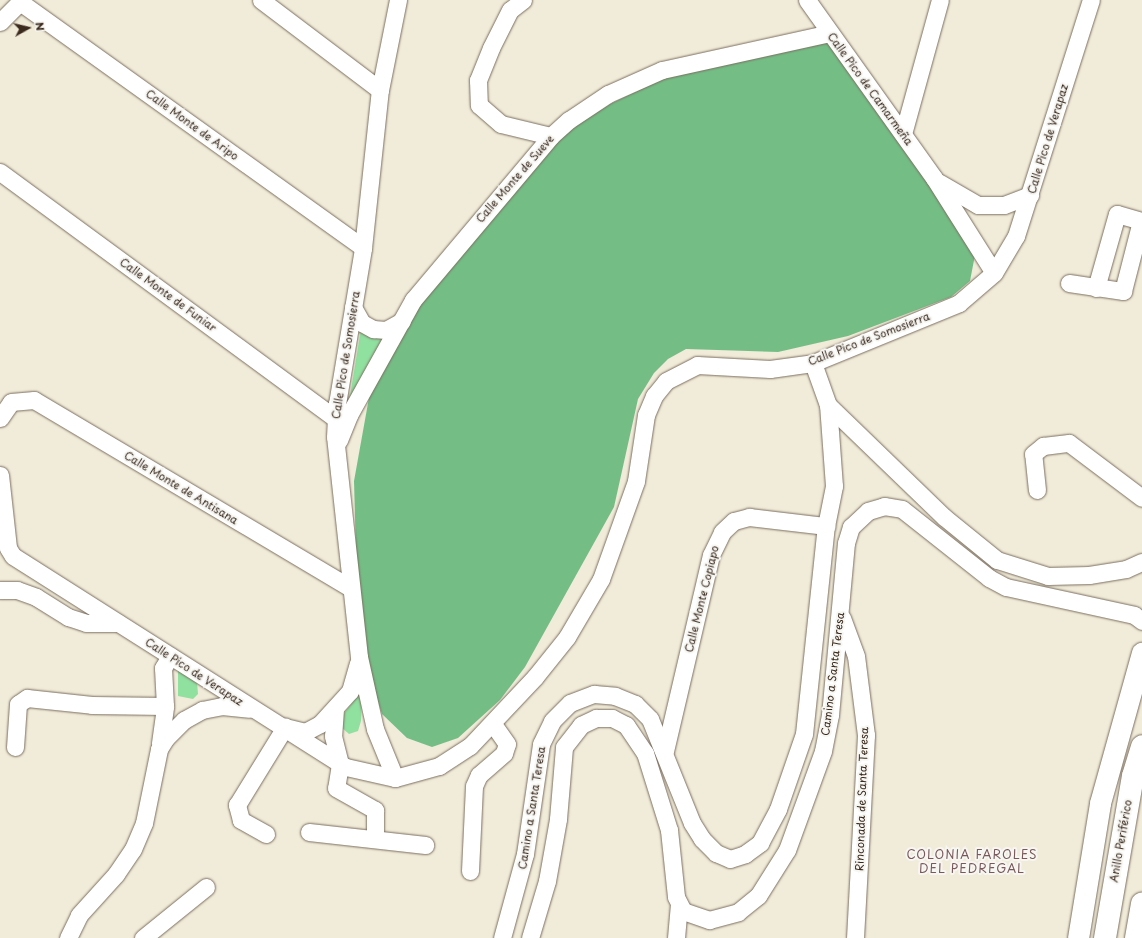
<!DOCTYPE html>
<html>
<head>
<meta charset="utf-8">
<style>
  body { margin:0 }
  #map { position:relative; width:1142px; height:938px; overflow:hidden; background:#f1ebd9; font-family:"Playpen Sans",sans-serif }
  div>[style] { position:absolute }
  .green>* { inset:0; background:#90e0a0 }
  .forest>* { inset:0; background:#74be86 }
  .roads { filter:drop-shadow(0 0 1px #7b6e5f) drop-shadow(0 0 1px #7b6e5f) }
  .minor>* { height:17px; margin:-8.5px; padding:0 8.5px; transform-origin:8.5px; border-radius:8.5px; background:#fff }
  .major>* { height:21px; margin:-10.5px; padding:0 10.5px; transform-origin:10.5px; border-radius:10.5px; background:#fff }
  .highway>* { height:22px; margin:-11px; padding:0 11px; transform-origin:11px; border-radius:11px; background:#fff }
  span { translate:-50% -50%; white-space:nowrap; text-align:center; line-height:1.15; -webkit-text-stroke:4px #f6f6f2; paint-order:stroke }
  .street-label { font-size:11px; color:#3b2a1e }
  .neighbourhood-label { font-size:12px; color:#7a5759; letter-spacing:1px }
  .north { position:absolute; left:8px; top:8px; width:40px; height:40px; -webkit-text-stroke:3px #f6f6f2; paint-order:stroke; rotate:82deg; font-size:11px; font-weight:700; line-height:16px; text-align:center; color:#3b2a1e }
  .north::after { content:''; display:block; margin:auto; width:14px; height:18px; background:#3b2a1e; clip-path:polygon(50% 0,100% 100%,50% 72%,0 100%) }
</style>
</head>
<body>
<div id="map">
  <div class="green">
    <i style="clip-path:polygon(361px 329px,384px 336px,349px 402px)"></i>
    <i style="clip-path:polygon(178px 669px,197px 682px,198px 694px,193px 699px,178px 696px)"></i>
    <i style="clip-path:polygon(362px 690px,361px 721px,358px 731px,349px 734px,341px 727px,342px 716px)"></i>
  </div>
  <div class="forest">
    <i style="clip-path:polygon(826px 41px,897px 136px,975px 255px,970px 281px,951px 297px,848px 336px,778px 352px,686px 349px,668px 359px,654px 373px,638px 399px,614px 507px,525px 667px,500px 700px,458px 738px,432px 747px,407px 738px,382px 714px,363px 657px,357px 589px,354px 481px,370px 392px,418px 302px,521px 180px,573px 127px,610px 104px,664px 78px)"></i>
  </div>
  <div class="roads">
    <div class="minor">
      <i style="left:261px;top:0;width:149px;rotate:37.1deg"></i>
      <i style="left:523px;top:0;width:16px;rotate:142deg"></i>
      <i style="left:510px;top:10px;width:42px;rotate:116.6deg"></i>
      <i style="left:491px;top:48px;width:35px;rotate:112deg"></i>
      <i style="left:478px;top:80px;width:25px;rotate:88deg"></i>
      <i style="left:479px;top:105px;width:29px;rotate:41deg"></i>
      <i style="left:501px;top:124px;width:51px;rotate:13.5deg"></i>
      <i style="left:807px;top:0;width:219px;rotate:54.5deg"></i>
      <i style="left:934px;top:178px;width:112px;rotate:57.7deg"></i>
      <i style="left:20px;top:2px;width:422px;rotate:35.6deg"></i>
      <i style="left:0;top:22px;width:31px;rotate:-45deg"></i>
      <i style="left:903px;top:134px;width:139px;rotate:-74.6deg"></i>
      <i style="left:0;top:172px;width:416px;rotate:36.3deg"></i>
      <i style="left:940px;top:183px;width:44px;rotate:30.1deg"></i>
      <i style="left:978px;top:205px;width:26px"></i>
      <i style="left:1004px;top:205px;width:28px;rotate:-21deg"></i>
      <i style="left:1069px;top:283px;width:55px;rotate:8.4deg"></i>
      <i style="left:1123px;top:291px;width:72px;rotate:-75.6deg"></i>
      <i style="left:1096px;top:288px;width:77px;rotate:-74.2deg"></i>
      <i style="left:1117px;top:214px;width:26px;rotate:16deg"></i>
      <i style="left:353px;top:307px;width:18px;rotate:61deg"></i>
      <i style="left:362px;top:323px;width:13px;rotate:29deg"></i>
      <i style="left:373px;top:329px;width:13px;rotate:4deg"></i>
      <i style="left:386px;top:330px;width:18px;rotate:-29deg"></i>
      <i style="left:828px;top:405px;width:161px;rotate:44deg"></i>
      <i style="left:944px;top:517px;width:68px;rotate:39.1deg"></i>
      <i style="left:997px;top:560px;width:53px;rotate:17.4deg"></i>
      <i style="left:1048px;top:576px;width:41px;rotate:-1.4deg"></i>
      <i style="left:1089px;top:575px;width:37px;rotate:-9deg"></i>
      <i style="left:1126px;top:569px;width:17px;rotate:-24deg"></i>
      <i style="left:0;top:418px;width:19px;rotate:-55deg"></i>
      <i style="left:11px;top:402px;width:23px;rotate:-5deg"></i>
      <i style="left:34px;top:400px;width:366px;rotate:30.7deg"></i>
      <i style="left:339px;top:440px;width:27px;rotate:-68deg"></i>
      <i style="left:349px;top:415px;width:132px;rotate:-60.9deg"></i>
      <i style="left:413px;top:300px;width:214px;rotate:-49.9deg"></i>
      <i style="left:551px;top:136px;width:24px;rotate:-42deg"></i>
      <i style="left:569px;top:120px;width:47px;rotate:-33.7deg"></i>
      <i style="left:608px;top:94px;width:59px;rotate:-24deg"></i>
      <i style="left:662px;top:70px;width:172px;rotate:-12.4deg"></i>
      <i style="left:0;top:475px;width:73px;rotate:83.7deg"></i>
      <i style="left:8px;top:548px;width:9px;rotate:58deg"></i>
      <i style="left:13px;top:556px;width:394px;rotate:32.4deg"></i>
      <i style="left:346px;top:767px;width:50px;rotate:12.7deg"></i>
      <i style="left:395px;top:778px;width:46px;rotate:-15.3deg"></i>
      <i style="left:439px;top:766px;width:37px;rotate:-33deg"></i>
      <i style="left:470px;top:746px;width:95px;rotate:-46.7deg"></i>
      <i style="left:535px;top:677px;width:51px;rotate:-51.3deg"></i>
      <i style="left:567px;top:637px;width:67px;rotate:-59.6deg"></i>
      <i style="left:601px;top:579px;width:104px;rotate:-70.3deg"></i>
      <i style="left:636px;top:481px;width:67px;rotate:-81.4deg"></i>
      <i style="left:646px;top:415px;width:21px;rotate:-67deg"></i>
      <i style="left:654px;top:396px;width:19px;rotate:-51deg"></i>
      <i style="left:666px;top:381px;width:35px;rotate:-27deg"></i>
      <i style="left:697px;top:365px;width:73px;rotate:3.1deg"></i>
      <i style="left:770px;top:369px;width:43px;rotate:-7.9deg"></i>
      <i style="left:813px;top:363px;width:158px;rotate:-22.3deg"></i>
      <i style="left:959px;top:303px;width:46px;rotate:-40.6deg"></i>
      <i style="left:994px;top:273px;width:43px;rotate:-59.3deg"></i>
      <i style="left:1016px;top:236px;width:248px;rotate:-72.4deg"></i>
      <i style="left:1037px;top:490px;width:36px;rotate:-96deg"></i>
      <i style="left:1033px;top:454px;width:13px;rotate:-39deg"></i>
      <i style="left:1043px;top:446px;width:26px;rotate:-7deg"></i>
      <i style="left:1069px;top:443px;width:91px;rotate:37deg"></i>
      <i style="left:0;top:590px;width:17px"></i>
      <i style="left:17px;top:590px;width:20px;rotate:20deg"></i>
      <i style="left:36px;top:597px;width:38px;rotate:32deg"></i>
      <i style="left:68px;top:617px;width:19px;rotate:18deg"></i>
      <i style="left:86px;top:623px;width:32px"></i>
      <i style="left:842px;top:618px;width:40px;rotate:69.8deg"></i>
      <i style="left:856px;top:656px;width:80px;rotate:82.8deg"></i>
      <i style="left:866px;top:735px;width:203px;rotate:93.1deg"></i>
      <i style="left:335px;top:709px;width:27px;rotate:94deg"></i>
      <i style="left:333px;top:736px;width:29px;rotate:76deg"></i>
      <i style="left:340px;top:764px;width:24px;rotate:99deg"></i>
      <i style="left:336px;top:788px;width:45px;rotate:29.4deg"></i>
      <i style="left:375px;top:810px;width:29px;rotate:90deg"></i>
      <i style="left:160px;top:743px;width:37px;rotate:-82deg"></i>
      <i style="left:165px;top:706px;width:38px;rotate:-93deg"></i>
      <i style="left:163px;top:668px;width:14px;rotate:-60deg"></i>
      <i style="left:15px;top:747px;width:43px;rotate:-86deg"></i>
      <i style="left:18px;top:704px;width:11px;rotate:-34deg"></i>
      <i style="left:27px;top:698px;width:65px;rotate:6.1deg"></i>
      <i style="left:92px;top:705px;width:73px;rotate:0.8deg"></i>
      <i style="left:665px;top:751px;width:201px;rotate:-76.8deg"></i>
      <i style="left:711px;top:555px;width:25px;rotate:-64deg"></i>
      <i style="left:722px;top:532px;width:16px;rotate:-43deg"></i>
      <i style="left:734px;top:521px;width:16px;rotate:-15deg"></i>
      <i style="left:749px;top:517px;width:78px;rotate:6.7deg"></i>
      <i style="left:395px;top:778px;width:53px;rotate:-112.2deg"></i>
      <i style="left:375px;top:729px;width:74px;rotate:-102.5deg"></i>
      <i style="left:359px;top:657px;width:221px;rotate:-96.2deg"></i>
      <i style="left:335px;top:437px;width:33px;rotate:-87deg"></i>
      <i style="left:337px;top:404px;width:158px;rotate:-80.5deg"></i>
      <i style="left:363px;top:248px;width:159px;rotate:-83.9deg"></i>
      <i style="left:380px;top:90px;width:92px;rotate:-78.7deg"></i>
      <i style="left:309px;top:832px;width:117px;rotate:6.4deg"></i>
      <i style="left:266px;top:834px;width:29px;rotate:-151deg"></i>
      <i style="left:241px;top:820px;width:16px;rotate:-105deg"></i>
      <i style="left:237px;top:805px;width:92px;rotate:-58.4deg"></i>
      <i style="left:285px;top:727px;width:21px;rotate:14deg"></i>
      <i style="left:305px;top:732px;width:17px;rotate:-28deg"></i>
      <i style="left:320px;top:724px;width:45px;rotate:-47.7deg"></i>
      <i style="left:350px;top:691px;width:29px;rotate:-74deg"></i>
      <i style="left:470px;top:871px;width:85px;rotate:-87.3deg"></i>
      <i style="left:474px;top:786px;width:12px;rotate:-66deg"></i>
      <i style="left:479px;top:775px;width:33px;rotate:-41deg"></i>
      <i style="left:504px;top:753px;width:9px;rotate:-72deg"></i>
      <i style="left:507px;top:744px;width:24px;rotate:-125deg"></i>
      <i style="left:68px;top:938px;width:25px;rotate:-64deg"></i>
      <i style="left:79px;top:915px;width:55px;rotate:-47.9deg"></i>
      <i style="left:116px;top:874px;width:30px;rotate:-56deg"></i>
      <i style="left:133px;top:849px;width:28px;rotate:-67deg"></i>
      <i style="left:144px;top:823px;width:76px;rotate:-78.5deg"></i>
      <i style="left:159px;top:749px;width:13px;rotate:-58deg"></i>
      <i style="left:166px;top:738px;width:25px;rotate:-45deg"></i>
      <i style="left:184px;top:720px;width:21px;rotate:-29deg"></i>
      <i style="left:202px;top:710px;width:20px;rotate:-11deg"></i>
      <i style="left:222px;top:706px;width:27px;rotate:6deg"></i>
      <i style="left:143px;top:938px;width:81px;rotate:-39deg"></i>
      <i style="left:502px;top:938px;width:87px;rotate:-74.7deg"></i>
      <i style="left:525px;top:854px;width:111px;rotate:-81.7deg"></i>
      <i style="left:541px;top:744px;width:25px;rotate:-64deg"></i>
      <i style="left:552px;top:721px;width:25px;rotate:-45deg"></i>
      <i style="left:570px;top:703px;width:26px;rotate:-21deg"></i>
      <i style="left:594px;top:694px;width:21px;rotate:5deg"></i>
      <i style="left:615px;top:696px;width:22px;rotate:22deg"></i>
      <i style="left:635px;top:704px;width:21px;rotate:45deg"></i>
      <i style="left:650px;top:719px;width:112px;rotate:68deg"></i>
      <i style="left:692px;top:823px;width:19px;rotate:58deg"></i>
      <i style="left:702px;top:839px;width:20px;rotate:45deg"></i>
      <i style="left:716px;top:853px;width:15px;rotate:23deg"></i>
      <i style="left:730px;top:859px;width:16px;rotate:-18deg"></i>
      <i style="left:745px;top:854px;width:19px;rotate:-36deg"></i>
      <i style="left:760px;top:843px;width:38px;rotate:-62deg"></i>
      <i style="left:778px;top:809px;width:79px;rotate:-70.9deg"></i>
      <i style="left:804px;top:734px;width:209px;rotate:-84deg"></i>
      <i style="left:826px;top:526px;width:41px;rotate:-78.7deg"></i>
      <i style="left:834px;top:486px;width:81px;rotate:-94.2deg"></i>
      <i style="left:828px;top:405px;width:45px;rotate:-109.7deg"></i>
      <i style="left:530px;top:938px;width:59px;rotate:-73.4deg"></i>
      <i style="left:547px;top:881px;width:63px;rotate:-79.9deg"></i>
      <i style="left:558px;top:819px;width:72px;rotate:-85.2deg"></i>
      <i style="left:564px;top:747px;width:28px;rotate:-52deg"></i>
      <i style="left:581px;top:725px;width:17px;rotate:-25deg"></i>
      <i style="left:596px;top:718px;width:16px"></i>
      <i style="left:612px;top:718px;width:16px;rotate:27deg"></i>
      <i style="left:626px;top:725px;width:34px;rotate:56deg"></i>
      <i style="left:645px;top:753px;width:81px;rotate:72.7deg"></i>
      <i style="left:669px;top:830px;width:67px;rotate:84deg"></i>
      <i style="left:676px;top:897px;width:16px;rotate:63deg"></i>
      <i style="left:683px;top:911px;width:28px;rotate:19deg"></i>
      <i style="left:709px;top:920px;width:30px;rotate:-15deg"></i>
      <i style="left:738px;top:912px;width:26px;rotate:-39deg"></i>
      <i style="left:758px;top:896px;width:54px;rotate:-57.8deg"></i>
      <i style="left:787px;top:850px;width:105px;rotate:-70deg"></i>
      <i style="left:823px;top:751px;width:37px;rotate:-79deg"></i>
      <i style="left:830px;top:715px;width:173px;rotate:-84.7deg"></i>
      <i style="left:846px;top:543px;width:17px;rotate:-73deg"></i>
      <i style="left:851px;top:527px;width:23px;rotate:-43deg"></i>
      <i style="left:868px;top:511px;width:17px;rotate:-17deg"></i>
      <i style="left:884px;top:506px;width:18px;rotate:9deg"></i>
      <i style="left:902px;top:509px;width:111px;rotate:38.4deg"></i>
      <i style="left:989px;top:578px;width:19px;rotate:28deg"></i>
      <i style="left:1006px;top:587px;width:131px;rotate:12.3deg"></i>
      <i style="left:1134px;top:615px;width:10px;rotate:37deg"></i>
      <i style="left:676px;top:938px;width:34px;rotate:-85deg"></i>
    </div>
    <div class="major">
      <i style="left:1078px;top:938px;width:137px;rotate:-80.7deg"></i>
      <i style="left:1100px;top:803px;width:156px;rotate:-74.4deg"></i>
    </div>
    <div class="highway">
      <i style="left:1105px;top:938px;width:164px;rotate:-80.2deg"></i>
      <i style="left:1133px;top:776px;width:31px;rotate:-73deg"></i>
      <i style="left:1136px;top:938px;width:35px;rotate:-80deg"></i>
    </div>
  </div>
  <div class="street-label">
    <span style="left:870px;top:89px;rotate:54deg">Calle Pico de Camarmeña</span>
    <span style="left:192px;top:125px;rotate:36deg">Calle Monte de Aripo</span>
    <span style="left:1048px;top:139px;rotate:-73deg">Calle Pico de Verapaz</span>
    <span style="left:515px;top:179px;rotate:-49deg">Calle Monte de Sueve</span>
    <span style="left:168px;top:295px;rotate:36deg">Calle Monte de Funiar</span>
    <span style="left:869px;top:339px;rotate:-21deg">Calle Pico de Somosierra</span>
    <span style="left:346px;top:355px;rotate:-81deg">Calle Pico de Somosierra</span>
    <span style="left:181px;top:488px;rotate:31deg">Calle Monte de Antisana</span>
    <span style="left:702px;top:599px;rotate:-76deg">Calle Monte Copiapo</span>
    <span style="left:194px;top:672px;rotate:33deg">Calle Pico de Verapaz</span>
    <span style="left:833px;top:674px;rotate:-83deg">Camino a Santa Teresa</span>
    <span style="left:862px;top:799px;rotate:-88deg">Rinconada de Santa Teresa</span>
    <span style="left:532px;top:808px;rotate:-81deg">Camino a Santa Teresa</span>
    <span style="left:1121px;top:841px;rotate:-80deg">Anillo Periférico</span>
  </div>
  <div class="neighbourhood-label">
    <span style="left:972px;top:862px">COLONIA FAROLES<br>DEL PEDREGAL</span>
  </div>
  <div class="north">N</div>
</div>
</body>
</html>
